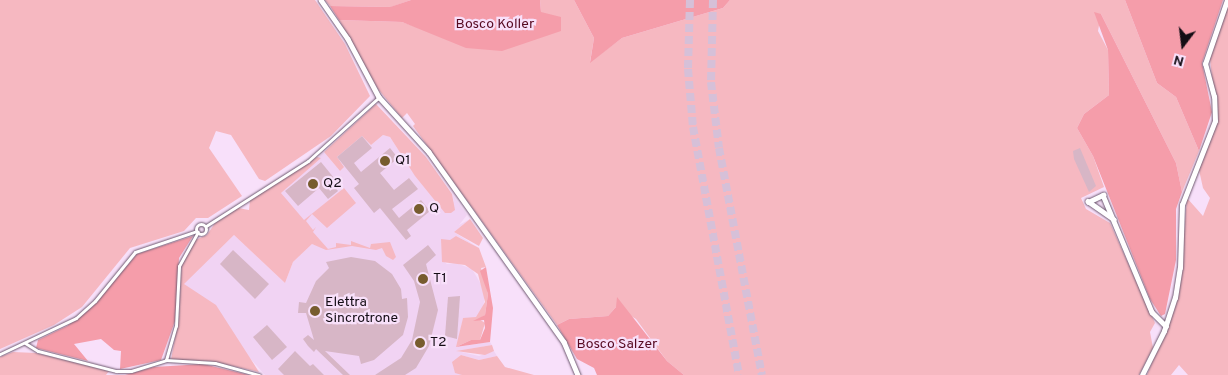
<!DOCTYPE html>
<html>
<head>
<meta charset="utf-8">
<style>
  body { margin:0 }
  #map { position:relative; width:1228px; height:375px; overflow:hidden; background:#f8e0fa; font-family:Overpass,sans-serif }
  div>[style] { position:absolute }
  .built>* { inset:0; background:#f1d3f3 }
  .green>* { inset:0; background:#f6b8c1 }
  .forest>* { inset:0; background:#f59daa }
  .building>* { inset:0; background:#d7b6c6 }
  .motorway-tunnel>* { height:8px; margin-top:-4px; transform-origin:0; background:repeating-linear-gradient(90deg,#d6c0d8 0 8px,transparent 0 12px) }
  .roads { filter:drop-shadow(0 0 1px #6e5970) drop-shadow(0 0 1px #6e5970) }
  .pedestrian>* { height:3px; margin:-1.5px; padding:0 1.5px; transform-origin:1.5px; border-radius:1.5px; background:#fff }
  .pedestrian>.ring { margin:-1.5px; padding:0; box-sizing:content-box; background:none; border:3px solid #fff; border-radius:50% }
  .minor>* { height:4.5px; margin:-2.25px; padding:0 2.25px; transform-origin:2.25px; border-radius:2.25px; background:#fff }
  .dots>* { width:14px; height:14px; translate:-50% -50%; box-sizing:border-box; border:2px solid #f8e0fa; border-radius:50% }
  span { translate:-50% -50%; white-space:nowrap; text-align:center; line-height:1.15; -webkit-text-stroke:4.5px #f8e0fa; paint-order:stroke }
  .park-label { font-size:14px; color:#570921 }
  .poi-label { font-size:14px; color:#140d15 }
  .left { translate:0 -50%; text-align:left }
  .north { position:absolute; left:1158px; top:20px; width:50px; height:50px; -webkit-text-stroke:4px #f8e0fa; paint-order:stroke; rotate:195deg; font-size:14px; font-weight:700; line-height:20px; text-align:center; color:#140d15 }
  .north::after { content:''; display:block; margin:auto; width:18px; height:22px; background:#140d15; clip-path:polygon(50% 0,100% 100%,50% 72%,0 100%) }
</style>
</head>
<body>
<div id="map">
  <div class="built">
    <i style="clip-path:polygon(383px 135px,390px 137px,408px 165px,454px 202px,452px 194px,467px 215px,459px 225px,470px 219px,454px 232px,479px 248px,456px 236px,442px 260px,447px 264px,456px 263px,472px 269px,485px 291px,483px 311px,476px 318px,463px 318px,457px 347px,490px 342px,492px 345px,457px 351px,479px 356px,494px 351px,497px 356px,479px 360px,461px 355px,453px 367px,462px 375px,492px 375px,265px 375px,183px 284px,234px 235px,285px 283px,293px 262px,312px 244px,321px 247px,281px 193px,324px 152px,340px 171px,337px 157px,362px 136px,371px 145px)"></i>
  </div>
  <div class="green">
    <i style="clip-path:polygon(0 0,315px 0,345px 44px,370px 96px,331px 136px,265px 181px,259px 179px,231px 135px,216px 131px,209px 148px,242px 196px,208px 218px,196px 218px,184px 231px,130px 248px,82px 307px,54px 325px,0 349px)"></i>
    <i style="clip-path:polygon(325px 0,411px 0,391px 7px,330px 6px)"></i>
    <i style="clip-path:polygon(540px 0,574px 0,594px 38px,590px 62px,622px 38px,723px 8px,730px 0,1125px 0,1157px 83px,1176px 97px,1199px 151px,1182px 192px,1176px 163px,1101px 14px,1098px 31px,1108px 50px,1109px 95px,1084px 114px,1077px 128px,1093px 156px,1104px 187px,1081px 198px,1086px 209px,1110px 223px,1155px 323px,1150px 332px,1153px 348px,1139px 375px,684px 375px,667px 361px,636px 319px,616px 307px,608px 316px,569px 319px,557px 325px,413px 126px,415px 124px,407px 113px,402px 118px,378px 89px,339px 20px,402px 22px,422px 29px,541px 12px)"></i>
    <i style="clip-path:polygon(1228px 3px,1228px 375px,1188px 375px,1179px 365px,1171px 375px,1147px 375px,1179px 294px,1187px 198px,1203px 216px,1210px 198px,1203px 188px,1199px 170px,1217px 121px,1210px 59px)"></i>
    <i style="clip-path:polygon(376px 104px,426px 157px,452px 194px,455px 210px,451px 213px,445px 213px,415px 176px,390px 137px,383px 135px,371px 145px,362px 136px,337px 157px,344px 167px,340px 171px,324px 152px)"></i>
    <i style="clip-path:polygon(317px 157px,321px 158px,281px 193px,304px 220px,344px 188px,356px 203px,327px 228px,312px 214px,306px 221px,313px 230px,316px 227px,313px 232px,328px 249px,336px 247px,336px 243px,351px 245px,351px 241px,370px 248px,371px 244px,390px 242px,396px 257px,393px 260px,386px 256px,382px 248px,376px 250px,352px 246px,326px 250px,312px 244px,293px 262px,285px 283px,234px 235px,184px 284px,216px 305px,259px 372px,210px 361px,171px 360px,179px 316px,182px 260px,193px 241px,207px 235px,215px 223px,238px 208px,249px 210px,250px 200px)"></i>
    <i style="clip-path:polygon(470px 219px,483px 238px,479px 246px,454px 232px)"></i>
    <i style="clip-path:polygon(456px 236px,479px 248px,486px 267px,481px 268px,488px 294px,485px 315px,479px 319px,485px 323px,480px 340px,471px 340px,456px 347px,463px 318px,476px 317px,485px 302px,478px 274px,465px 265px,442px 262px,441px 239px,450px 240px)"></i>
    <i style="clip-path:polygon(492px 345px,494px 351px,485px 355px,456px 351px)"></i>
    <i style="clip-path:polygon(13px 352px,36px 353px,109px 371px,106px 375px,0 375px,0 357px)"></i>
    <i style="clip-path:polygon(461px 355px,479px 360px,497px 356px,505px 367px,534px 375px,462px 375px,455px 373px,452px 362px)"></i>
  </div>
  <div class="forest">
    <i style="clip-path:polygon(411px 0,540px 0,541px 12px,561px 17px,561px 31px,502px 51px,466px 48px,402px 22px,339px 20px,330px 6px,390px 7px)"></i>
    <i style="clip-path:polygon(574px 0,730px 0,723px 8px,622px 38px,590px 63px,594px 38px)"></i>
    <i style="clip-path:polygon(1125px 0,1223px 0,1202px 63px,1212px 112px,1199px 151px,1176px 97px,1157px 83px)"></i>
    <i style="clip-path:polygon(1094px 12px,1101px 14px,1176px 163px,1182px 192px,1176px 209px,1176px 260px,1165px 314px,1161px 316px,1150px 299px,1093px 156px,1077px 128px,1084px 114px,1109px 95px,1108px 50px)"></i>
    <i style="clip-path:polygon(193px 236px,179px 258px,175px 321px,161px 360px,120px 369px,121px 351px,114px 350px,101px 339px,74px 344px,88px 361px,36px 348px,38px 340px,67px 326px,92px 307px,137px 254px)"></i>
    <i style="clip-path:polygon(486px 267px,493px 308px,490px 342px,456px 347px,471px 340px,480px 340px,485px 328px,484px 320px,473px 321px,485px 315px,488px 294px,480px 271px)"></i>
    <i style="clip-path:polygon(617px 297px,667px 361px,684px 375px,597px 375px,594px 368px,577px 359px,557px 325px,569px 319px,608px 316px,616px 307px)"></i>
    <i style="clip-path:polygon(203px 364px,249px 375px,125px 375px,154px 367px)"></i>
  </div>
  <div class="building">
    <i style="clip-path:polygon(362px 136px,372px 148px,354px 163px,361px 172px,390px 148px,398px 158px,380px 173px,394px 190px,409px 178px,418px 189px,392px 209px,399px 218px,421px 200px,430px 211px,407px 230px,411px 236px,406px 240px,380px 208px,374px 213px,354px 188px,359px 184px,337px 157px)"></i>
    <i style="clip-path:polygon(1080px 148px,1096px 186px,1089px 192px,1074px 159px,1073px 151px)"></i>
    <i style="clip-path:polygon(321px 162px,334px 178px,330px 181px,338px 191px,328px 199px,319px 188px,298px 206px,285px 191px)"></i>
    <i style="clip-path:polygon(428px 245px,436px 255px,426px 264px,438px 310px,429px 346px,416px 368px,405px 375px,375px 375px,401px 358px,412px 340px,420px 302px,414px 281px,403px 265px)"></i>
    <i style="clip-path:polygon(233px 250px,269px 284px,255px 299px,220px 264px)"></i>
    <i style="clip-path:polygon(351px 257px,375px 261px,392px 274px,401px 289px,402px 299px,407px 298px,408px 317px,403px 335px,374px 360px,361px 364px,359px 356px,325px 351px,350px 375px,343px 375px,316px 349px,314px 352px,308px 346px,303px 339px,308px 335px,314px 340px,306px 313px,298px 313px,299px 302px,306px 303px,316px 281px,329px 268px,326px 262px)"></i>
    <i style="clip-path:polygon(460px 296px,457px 339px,445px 336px,448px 297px)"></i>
    <i style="clip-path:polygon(267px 325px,287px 347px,272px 360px,253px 337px)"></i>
    <i style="clip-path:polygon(295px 351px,310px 366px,313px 364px,324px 375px,284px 375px,278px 369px)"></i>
  </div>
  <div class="motorway-tunnel">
    <i style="left:690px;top:0;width:69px;rotate:91.7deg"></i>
    <i style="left:688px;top:69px;width:58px;rotate:85.1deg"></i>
    <i style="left:693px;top:127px;width:252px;rotate:79.5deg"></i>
    <i style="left:713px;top:0;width:82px;rotate:91.4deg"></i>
    <i style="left:711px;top:82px;width:66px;rotate:83.1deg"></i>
    <i style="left:719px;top:148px;width:231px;rotate:79.3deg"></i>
  </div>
  <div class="roads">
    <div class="pedestrian">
      <i class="ring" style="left:196px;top:224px;width:7px;height:7px"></i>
      <i style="left:206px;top:226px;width:121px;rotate:-32.5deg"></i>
      <i style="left:308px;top:161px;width:96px;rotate:-42deg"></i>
      <i style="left:25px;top:343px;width:15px;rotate:32deg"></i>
      <i style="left:38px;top:351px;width:81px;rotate:14.4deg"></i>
      <i style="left:116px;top:371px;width:15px"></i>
      <i style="left:131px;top:371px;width:37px;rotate:-17deg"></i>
      <i style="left:166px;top:360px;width:49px;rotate:3.5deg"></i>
      <i style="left:215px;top:363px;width:46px;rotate:15.3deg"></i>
      <i style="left:0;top:354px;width:84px;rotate:-25.3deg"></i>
      <i style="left:76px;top:318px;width:25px;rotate:-42deg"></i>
      <i style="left:95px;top:301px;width:63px;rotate:-50.8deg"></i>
      <i style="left:135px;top:252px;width:65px;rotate:-18.7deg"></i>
      <i style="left:166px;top:360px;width:35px;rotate:-74deg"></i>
      <i style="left:176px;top:326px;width:60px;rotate:-87.1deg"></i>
      <i style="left:179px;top:266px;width:39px;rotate:-61deg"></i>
    </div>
    <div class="minor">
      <i style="left:321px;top:0;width:47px;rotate:55.3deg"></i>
      <i style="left:348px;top:39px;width:66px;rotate:61.9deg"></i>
      <i style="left:379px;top:97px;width:74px;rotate:47.7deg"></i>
      <i style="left:429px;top:152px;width:233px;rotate:54.6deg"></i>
      <i style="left:564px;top:342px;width:36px;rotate:67deg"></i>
      <i style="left:1114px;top:220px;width:32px;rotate:-145deg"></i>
      <i style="left:1088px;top:202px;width:17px;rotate:-25deg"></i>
      <i style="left:1103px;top:195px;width:127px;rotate:67.3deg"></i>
      <i style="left:1152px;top:312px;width:20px;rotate:45deg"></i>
      <i style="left:1142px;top:375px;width:49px;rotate:-63.4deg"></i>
      <i style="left:1164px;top:331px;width:35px;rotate:-72deg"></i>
      <i style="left:1175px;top:298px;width:30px;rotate:-81deg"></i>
      <i style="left:1180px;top:268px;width:63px;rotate:-88.2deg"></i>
      <i style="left:1182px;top:205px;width:90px;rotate:-68.6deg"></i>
      <i style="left:1215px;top:121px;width:24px;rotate:-92deg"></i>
      <i style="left:1214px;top:97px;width:34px;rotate:-105deg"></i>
      <i style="left:1205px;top:64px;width:68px;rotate:-71deg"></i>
    </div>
  </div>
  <div class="dots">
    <i style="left:385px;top:161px;background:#775c2e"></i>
    <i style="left:313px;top:184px;background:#775c2e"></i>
    <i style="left:419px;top:209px;background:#775c2e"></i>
    <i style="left:423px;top:279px;background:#775c2e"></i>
    <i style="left:315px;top:311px;background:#775c2e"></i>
    <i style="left:420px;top:343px;background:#775c2e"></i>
  </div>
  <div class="park-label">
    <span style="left:495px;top:25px">Bosco Koller</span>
    <span style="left:617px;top:345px">Bosco Salzer</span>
  </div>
  <div class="poi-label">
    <span class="left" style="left:395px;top:161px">Q1</span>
    <span class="left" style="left:323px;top:184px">Q2</span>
    <span class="left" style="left:429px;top:209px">Q</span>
    <span class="left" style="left:433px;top:279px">T1</span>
    <span class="left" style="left:325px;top:311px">Elettra<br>Sincrotrone</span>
    <span class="left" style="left:430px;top:343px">T2</span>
  </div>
  <div class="north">N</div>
</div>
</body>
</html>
